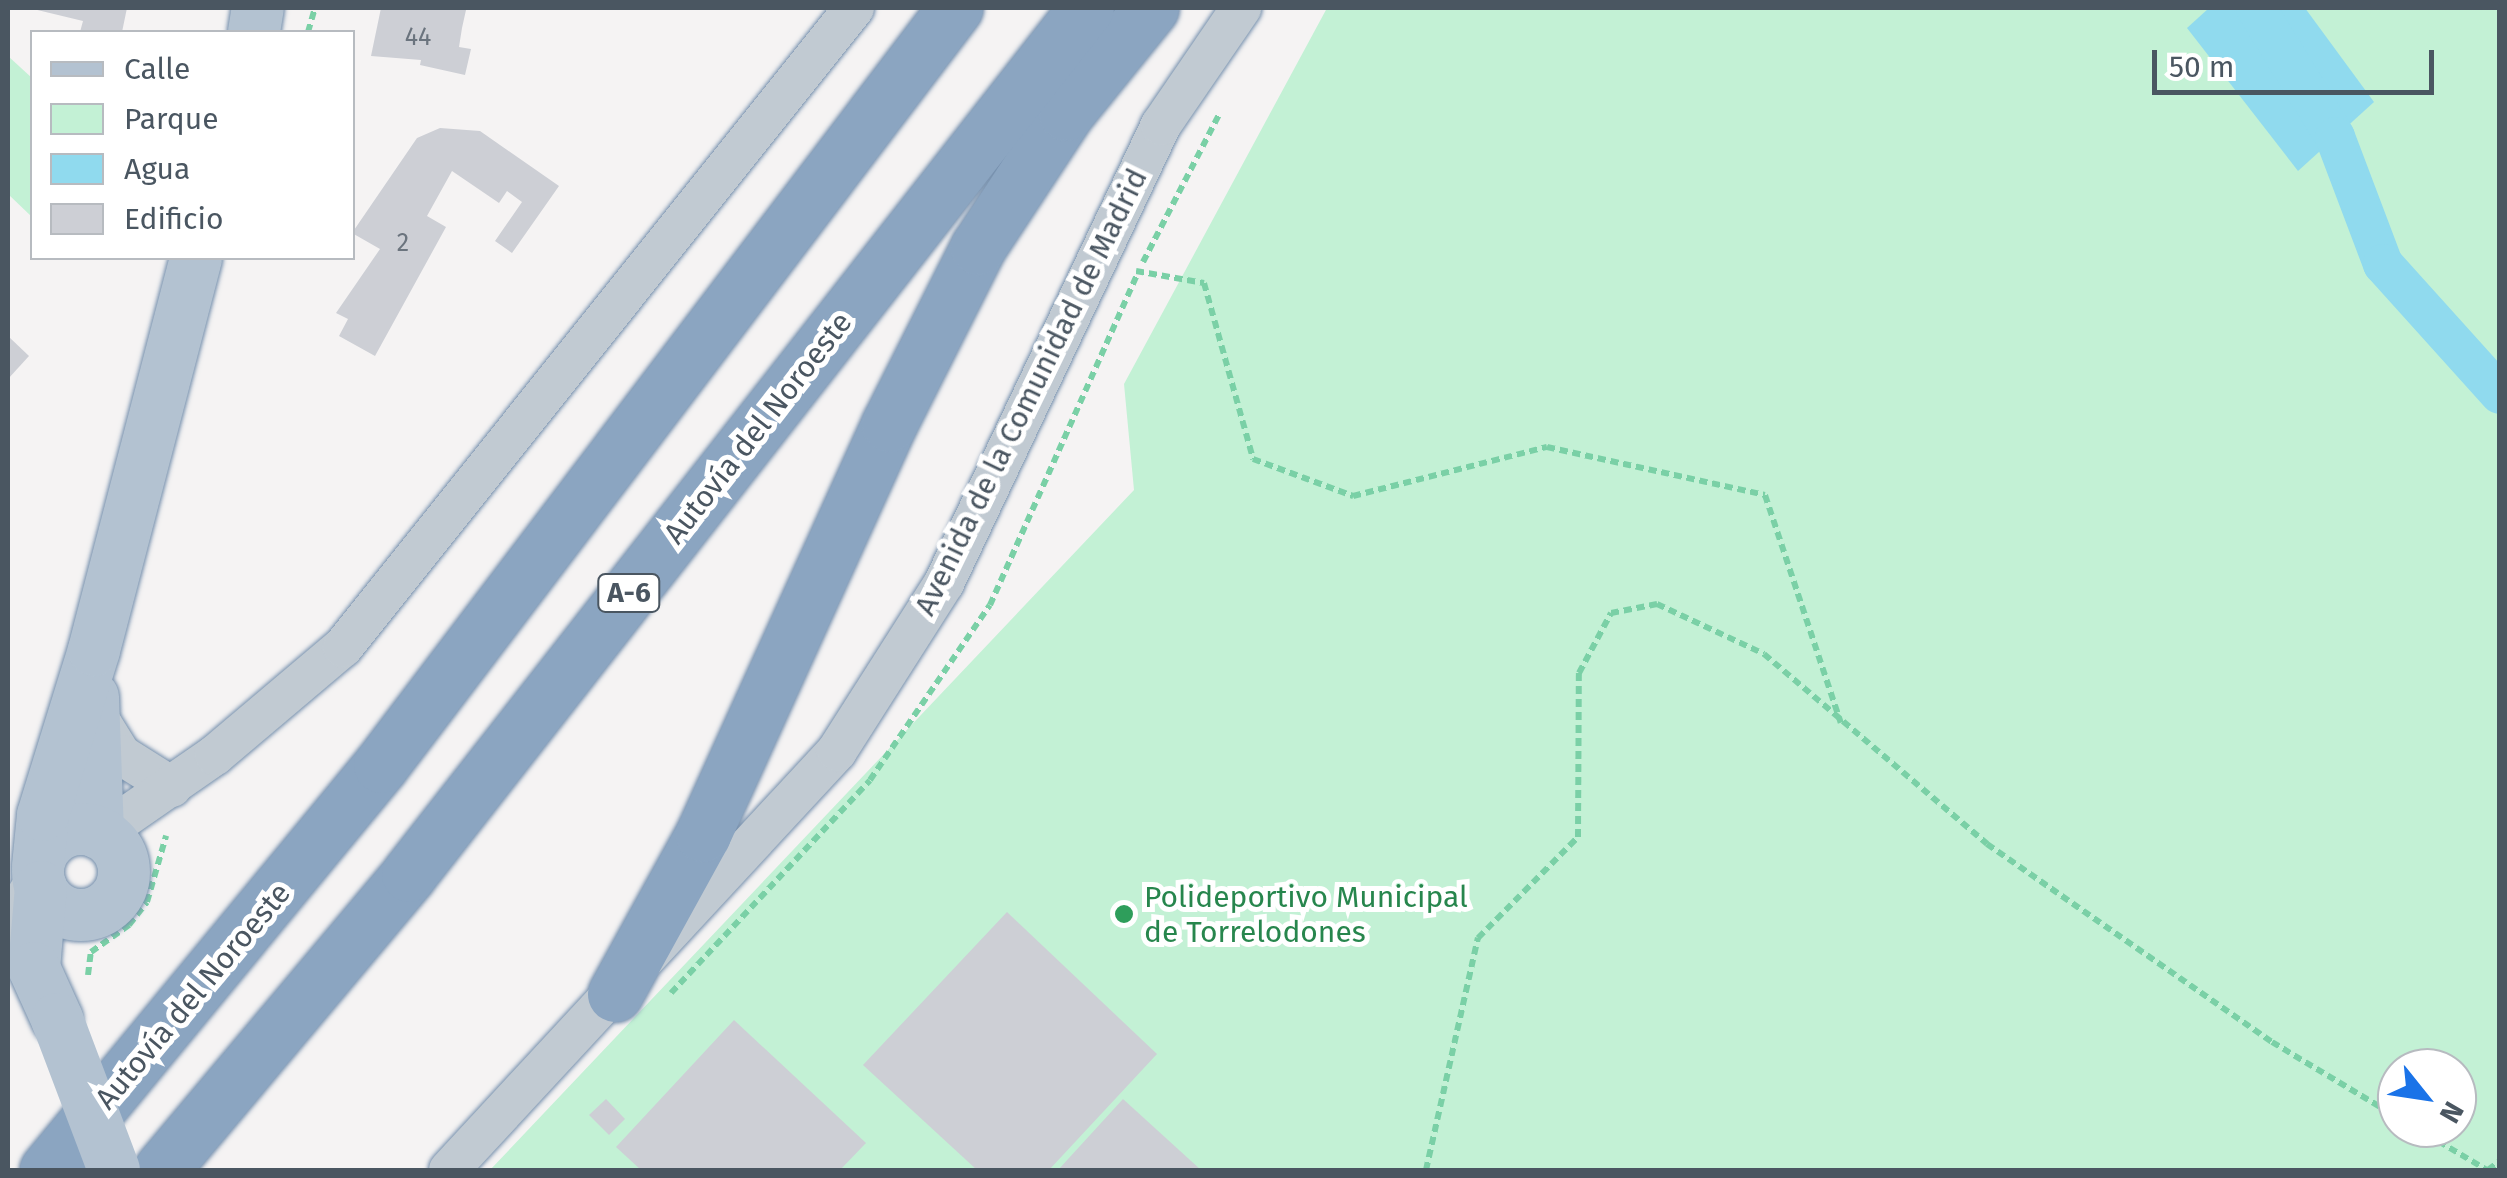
<!DOCTYPE html>
<html>
<head>
<meta charset="utf-8">
<style>
  body { margin:0 }
  #map { position:relative; width:2507px; height:1178px; overflow:hidden; background:#f5f3f3; font-family:"Fira Sans",sans-serif }
  div>[style] { position:absolute }
  .green>* { inset:0; background:#c3f1d5 }
  .water>* { inset:0; background:#90daee }
  .canal>* { height:40px; margin:-20px; padding:0 20px; transform-origin:20px; border-radius:20px; background:#90daee }
  .building>* { inset:0; background:#cdcfd5 }
  .path>* { height:6px; margin-top:-3px; transform-origin:0; background:repeating-linear-gradient(90deg,#7ad0a6 0 8px,transparent 0 13px) }
  .roads { filter:drop-shadow(0 0 2px #7690ad) drop-shadow(0 0 2px #7690ad) }
  .minor>* { height:40px; margin:-20px; padding:0 20px; transform-origin:20px; border-radius:20px; background:#c1cad2 }
  .major>* { height:52px; margin:-26px; padding:0 26px; transform-origin:26px; border-radius:26px; background:#b3c2d1 }
  .major>.ring { margin:-26px; padding:0; box-sizing:content-box; background:none; border:52px solid #b3c2d1; border-radius:50% }
  .highway>* { height:55px; margin:-27.5px; padding:0 27.5px; transform-origin:27.5px; border-radius:27.5px; background:#8ba5c1 }
  .major-bridge>* { height:52px; margin:-26px; padding:0 26px; transform-origin:26px; border-radius:26px; background:#b3c2d1 }
  .dots>* { width:28px; height:28px; translate:-50% -50%; box-sizing:border-box; border:5px solid #fff; border-radius:50% }
  span { translate:-50% -50%; white-space:nowrap; text-align:center; line-height:1.15; -webkit-text-stroke:10px #fff; paint-order:stroke }
  .number-label { font-size:25px; color:#6b747e }
  .number-label span { -webkit-text-stroke-width:0 }
  .shield-label span { padding:2px 8px; background:#fff; border:2px solid; border-radius:8px; -webkit-text-stroke-width:0 }
  .shield-label { font-size:28px; color:#4a5661; font-weight:700 }
  .street-label { font-size:30px; color:#4a5661 }
  .leisure-label { font-size:30px; color:#27864d }
  .left { translate:0 -50%; text-align:left }
  .frame { position:absolute; inset:0; border:10px solid #4a5661; pointer-events:none }
  .legend { position:absolute; left:30px; top:30px; width:325px; height:230px; box-sizing:border-box; background:#fff; border:2px solid #b7bbc0; margin:0; padding:12px 18px; list-style:none; font-size:30px; color:#4a5661 }
  .legend li { display:flex; align-items:center; gap:20px; height:50px }
  .legend b { width:50px; border:2px solid #b7bbc0 }
  .north { position:absolute; left:2377px; top:1048px; width:100px; height:100px; box-sizing:border-box; background:#fff; border:2px solid #b7bbc0; border-radius:50%; rotate:120deg; font-size:28px; font-weight:700; line-height:40px; text-align:center; color:#4a5661 }
  .north::after { content:''; display:block; margin:auto; width:35px; height:45px; background:#1a73e8; clip-path:polygon(50% 0,100% 100%,50% 72%,0 100%) }
  .scale { position:absolute; left:2152px; top:50px; width:282px; height:45px; box-sizing:border-box; border:5px solid #4a5661; border-top:0; padding-left:12px; font-size:30px; line-height:35px; white-space:nowrap; color:#4a5661; -webkit-text-stroke:8px #fff; paint-order:stroke }
</style>
</head>
<body>
<div id="map">
  <div class="green">
    <i style="clip-path:polygon(evenodd,1327px 8px,2499px 8px,2499px 1170px,490px 1170px,1134px 490px,1124px 384px,1327px 8px,2397px 1068px,2457px 1068px,2457px 1128px,2397px 1128px,2397px 1068px)"></i>
    <i style="clip-path:polygon(8px 56px,32px 78px,32px 217px,8px 194px)"></i>
  </div>
  <div class="water">
    <i style="clip-path:polygon(2209px 8px,2305px 8px,2374px 102px,2298px 171px,2187px 28px)"></i>
  </div>
  <div class="canal">
    <i style="left:2256px;top:8px;width:151px;rotate:58.5deg"></i>
    <i style="left:2335px;top:137px;width:136px;rotate:69.3deg"></i>
    <i style="left:2383px;top:264px;width:175px;rotate:48deg"></i>
  </div>
  <div class="building">
    <i style="clip-path:polygon(29px 8px,127px 8px,122px 32px,80px 32px,83px 21px)"></i>
    <i style="clip-path:polygon(381px 8px,478px 8px,466px 10px,462px 28px,459px 47px,471px 49px,465px 75px,420px 65px,421px 60px,371px 56px)"></i>
    <i style="clip-path:polygon(440px 128px,480px 131px,559px 186px,512px 253px,495px 241px,522px 202px,507px 191px,499px 203px,452px 171px,427px 216px,446px 227px,375px 356px,339px 336px,348px 319px,336px 313px,380px 249px,352px 233px,417px 138px)"></i>
    <i style="clip-path:polygon(8px 336px,29px 356px,8px 379px)"></i>
    <i style="clip-path:polygon(1007px 912px,1157px 1054px,1049px 1170px,977px 1170px,863px 1065px)"></i>
    <i style="clip-path:polygon(734px 1020px,866px 1143px,840px 1170px,641px 1170px,616px 1147px)"></i>
    <i style="clip-path:polygon(606px 1099px,625px 1119px,609px 1135px,589px 1115px)"></i>
    <i style="clip-path:polygon(1123px 1099px,1201px 1170px,1058px 1170px)"></i>
  </div>
  <div class="path">
    <i style="left:308px;top:32px;width:25px;rotate:-74deg"></i>
    <i style="left:1143px;top:262px;width:168px;rotate:-62.7deg"></i>
    <i style="left:1136px;top:271px;width:69px;rotate:10deg"></i>
    <i style="left:1204px;top:283px;width:183px;rotate:74.4deg"></i>
    <i style="left:1253px;top:459px;width:107px;rotate:20.3deg"></i>
    <i style="left:1353px;top:496px;width:200px;rotate:-14.2deg"></i>
    <i style="left:1547px;top:447px;width:223px;rotate:12.4deg"></i>
    <i style="left:1765px;top:495px;width:240px;rotate:71.6deg"></i>
    <i style="left:88px;top:975px;width:23px;rotate:-83deg"></i>
    <i style="left:91px;top:952px;width:47px;rotate:-35.4deg"></i>
    <i style="left:129px;top:925px;width:29px;rotate:-52deg"></i>
    <i style="left:147px;top:902px;width:69px;rotate:-73.9deg"></i>
    <i style="left:671px;top:993px;width:291px;rotate:-46.9deg"></i>
    <i style="left:870px;top:780px;width:212px;rotate:-55.6deg"></i>
    <i style="left:990px;top:605px;width:363px;rotate:-66deg"></i>
    <i style="left:2416px;top:1128px;width:82px;rotate:30.6deg"></i>
    <i style="left:1426px;top:1170px;width:238px;rotate:-77.4deg"></i>
    <i style="left:1478px;top:938px;width:142px;rotate:-45.3deg"></i>
    <i style="left:1578px;top:837px;width:164px;rotate:-89.7deg"></i>
    <i style="left:1579px;top:673px;width:68px;rotate:-61.9deg"></i>
    <i style="left:1611px;top:613px;width:47px;rotate:-11.1deg"></i>
    <i style="left:1657px;top:604px;width:118px;rotate:25deg"></i>
    <i style="left:1764px;top:654px;width:293px;rotate:40.4deg"></i>
    <i style="left:1987px;top:844px;width:347px;rotate:34.8deg"></i>
    <i style="left:2272px;top:1042px;width:146px;rotate:31deg"></i>
    <i style="left:2488px;top:1170px;width:15px;rotate:-37deg"></i>
  </div>
  <div class="roads">
    <div class="minor">
      <i style="left:92px;top:708px;width:55px;rotate:58.3deg"></i>
      <i style="left:121px;top:755px;width:60px;rotate:32.1deg"></i>
      <i style="left:101px;top:834px;width:139px;rotate:-34.7deg"></i>
      <i style="left:215px;top:755px;width:167px;rotate:-40.2deg"></i>
      <i style="left:343px;top:647px;width:818px;rotate:-51.35deg"></i>
      <i style="left:8px;top:925px;width:57px;rotate:-58deg"></i>
      <i style="left:449px;top:1170px;width:571px;rotate:-47.2deg"></i>
      <i style="left:837px;top:751px;width:199px;rotate:-57.5deg"></i>
      <i style="left:944px;top:583px;width:507px;rotate:-64.65deg"></i>
      <i style="left:1161px;top:125px;width:142px;rotate:-55.6deg"></i>
    </div>
    <div class="major">
      <i style="left:254px;top:32px;width:24px;rotate:-81deg"></i>
      <i style="left:93px;top:697px;width:136px;rotate:87.9deg"></i>
      <i class="ring" style="left:38px;top:829px;width:34px;height:34px"></i>
      <i style="left:38px;top:866px;width:51px;rotate:-84.4deg"></i>
      <i style="left:43px;top:815px;width:173px;rotate:-72.8deg"></i>
      <i style="left:94px;top:650px;width:405px;rotate:-75.4deg"></i>
      <i style="left:41px;top:887px;width:81px;rotate:94.9deg"></i>
      <i style="left:34px;top:968px;width:56px;rotate:65.7deg"></i>
    </div>
    <div class="highway">
      <i style="left:615px;top:994px;width:183px;rotate:-61.2deg"></i>
      <i style="left:703px;top:834px;width:450px;rotate:-65.6deg"></i>
      <i style="left:889px;top:424px;width:198px;rotate:-63.3deg"></i>
      <i style="left:978px;top:247px;width:160px;rotate:-56.7deg"></i>
      <i style="left:1066px;top:113px;width:135px;rotate:-51deg"></i>
      <i style="left:47px;top:1170px;width:525px;rotate:-50.49deg"></i>
      <i style="left:381px;top:765px;width:950px;rotate:-52.83deg"></i>
      <i style="left:161px;top:1170px;width:386px;rotate:-50deg"></i>
      <i style="left:409px;top:874px;width:1099px;rotate:-51.98deg"></i>
    </div>
  </div>
  <div class="major-bridge">
    <i style="left:57px;top:1019px;width:161px;rotate:69.3deg"></i>
  </div>
  <div class="dots">
    <i style="left:1124px;top:914px;background:#2e9e5b"></i>
  </div>
  <div class="number-label">
    <span style="left:418px;top:37px">44</span>
    <span style="left:403px;top:243px">2</span>
  </div>
  <div class="shield-label">
    <span style="left:629px;top:593px">A-6</span>
  </div>
  <div class="street-label">
    <span style="left:1031px;top:392px;rotate:-64deg">Avenida de la Comunidad de Madrid</span>
    <span style="left:758px;top:428px;rotate:-52deg">Autovía del Noroeste</span>
    <span style="left:193px;top:996px;rotate:-50deg">Autovía del Noroeste</span>
  </div>
  <div class="leisure-label">
    <span class="left" style="left:1144px;top:914px">Polideportivo Municipal<br>de Torrelodones</span>
  </div>
  <div class="frame"></div>
  <ul class="legend">
  <li><b style="height:12px;background:#b3c2d1"></b>Calle</li>
  <li><b style="height:28px;background:#c3f1d5"></b>Parque</li>
  <li><b style="height:28px;background:#90daee"></b>Agua</li>
  <li><b style="height:28px;background:#cdcfd5"></b>Edificio</li>
  </ul>
  <div class="north">N</div>
  <div class="scale">50 m</div>
</div>
</body>
</html>
